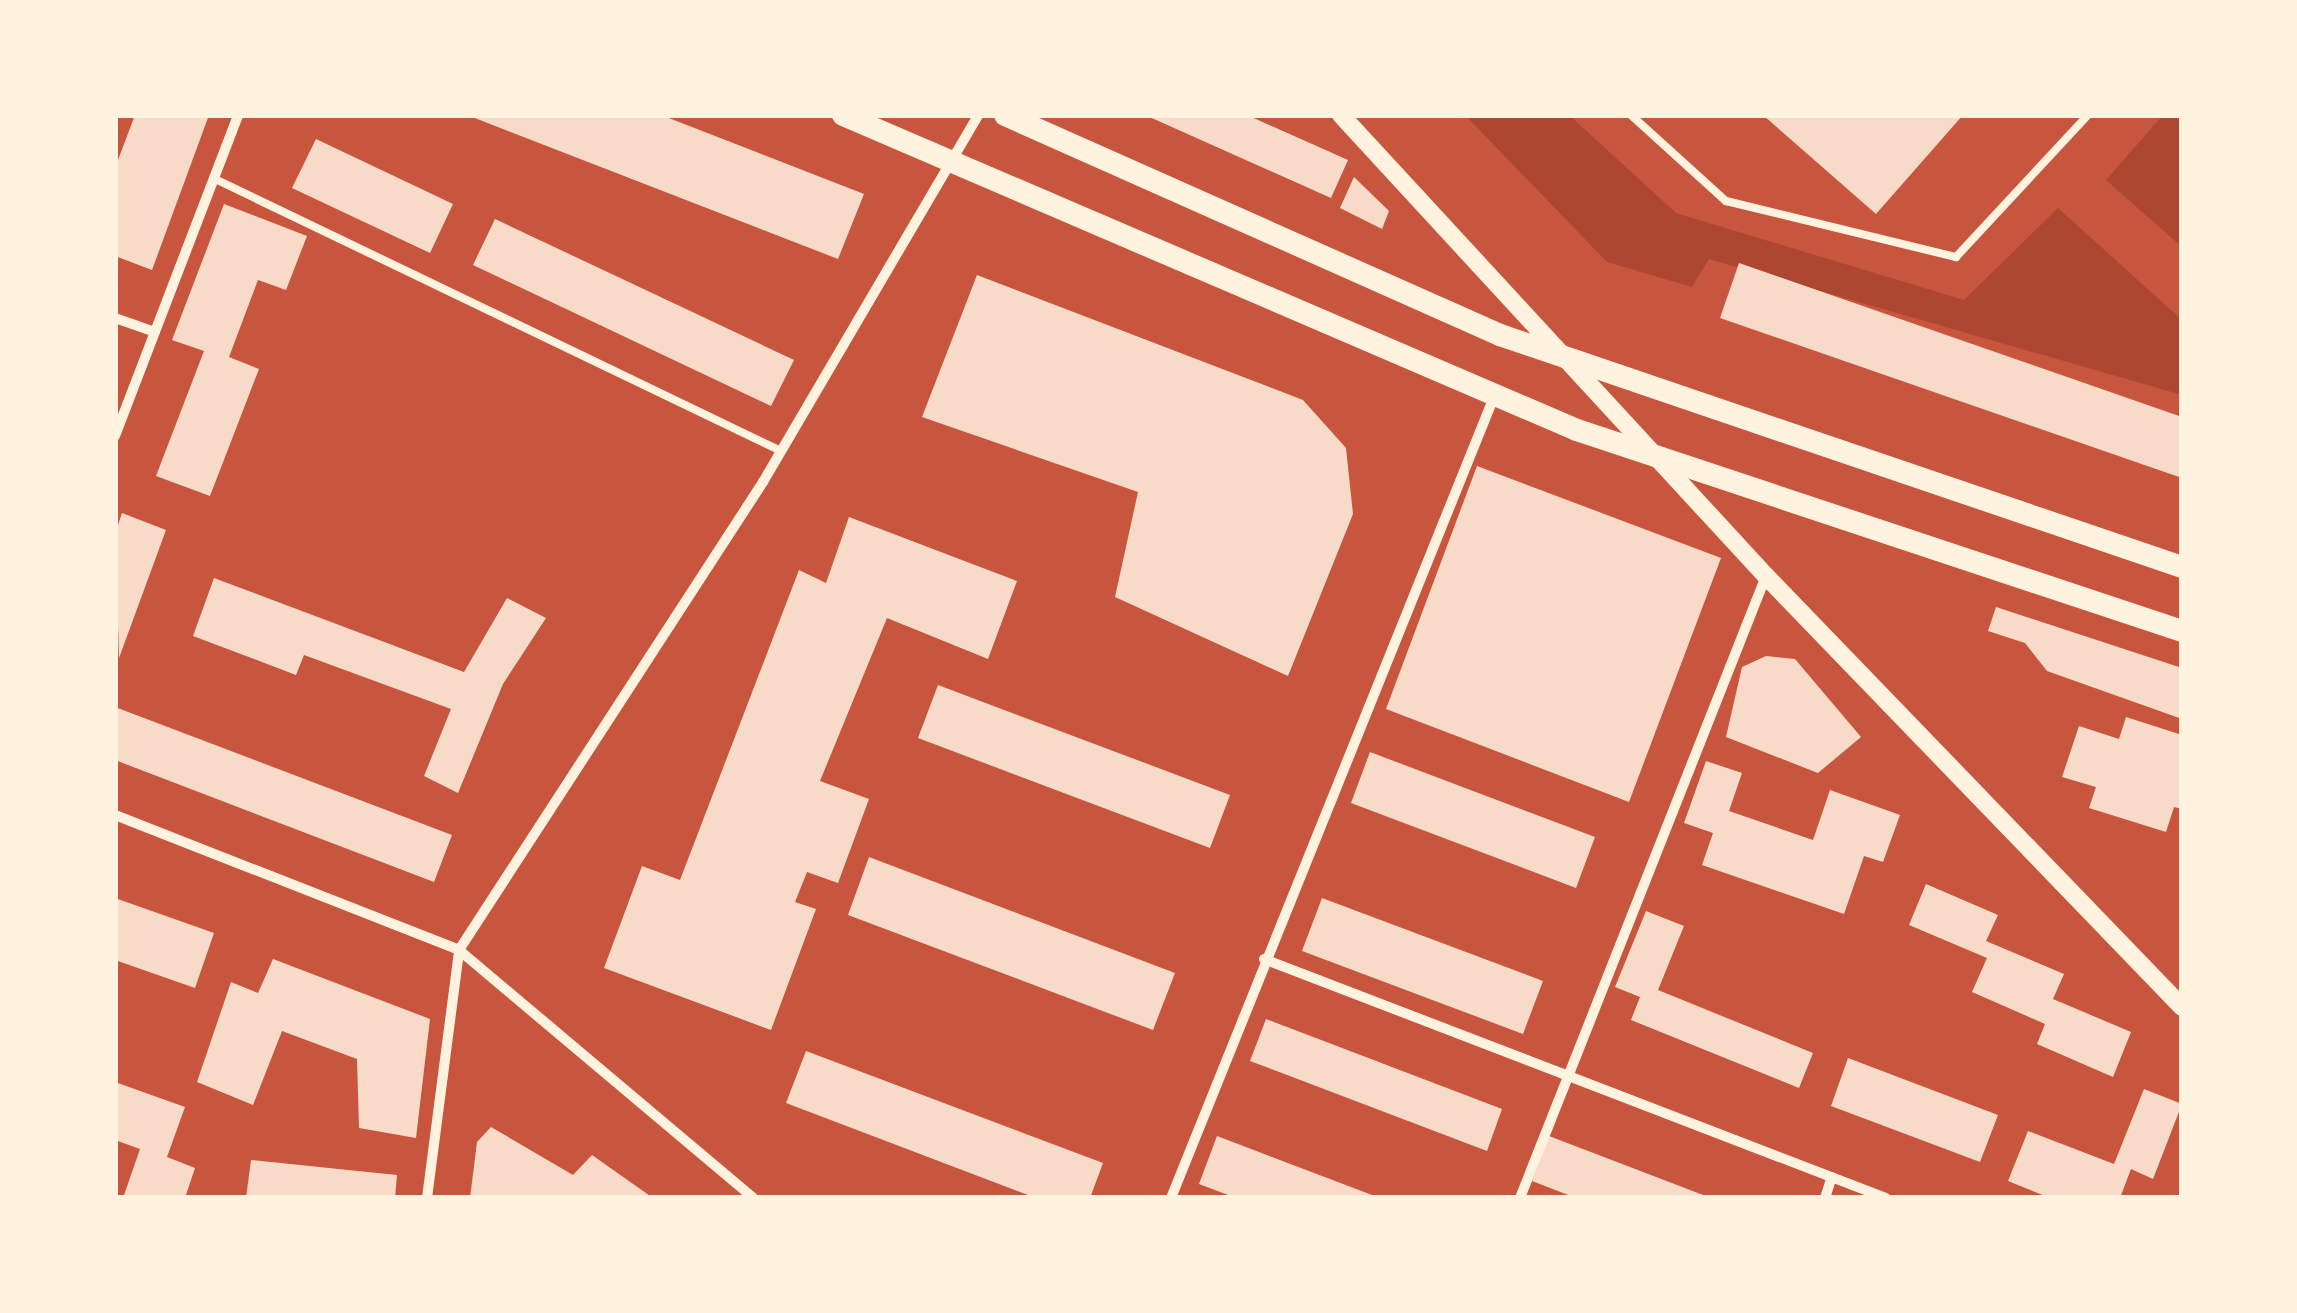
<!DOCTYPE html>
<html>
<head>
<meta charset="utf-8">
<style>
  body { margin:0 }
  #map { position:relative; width:2297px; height:1313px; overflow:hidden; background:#c8553d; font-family:"Exo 2",sans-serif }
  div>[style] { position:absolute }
  .green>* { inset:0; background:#ae4732 }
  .building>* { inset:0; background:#f7dbc8 }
  .service>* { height:8px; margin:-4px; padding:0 4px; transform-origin:4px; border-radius:4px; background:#fff3e0 }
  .minor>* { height:10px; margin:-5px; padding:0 5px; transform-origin:5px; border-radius:5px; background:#fff3e0 }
  .tertiary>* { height:18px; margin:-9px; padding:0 9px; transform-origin:9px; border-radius:9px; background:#fff3e0 }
  .primary>* { height:22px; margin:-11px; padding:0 11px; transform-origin:11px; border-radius:11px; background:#fff3e0 }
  span { translate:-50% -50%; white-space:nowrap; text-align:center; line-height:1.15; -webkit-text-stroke:10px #fff3e0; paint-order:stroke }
  .frame { position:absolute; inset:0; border:118px solid #fff3e0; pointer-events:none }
</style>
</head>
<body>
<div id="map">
  <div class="green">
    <i style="clip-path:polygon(1465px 115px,1569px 115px,1676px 213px,1964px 300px,2058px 208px,2182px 320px,2182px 395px,1709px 259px,1692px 287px,1607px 262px)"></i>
    <i style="clip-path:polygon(2163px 115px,2182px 115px,2182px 247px,2106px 180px)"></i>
  </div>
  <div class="building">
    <i style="clip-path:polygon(135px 115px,209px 115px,152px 270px,115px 256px,115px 168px)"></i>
    <i style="clip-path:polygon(467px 115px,661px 115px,864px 194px,838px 259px)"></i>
    <i style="clip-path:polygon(1145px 115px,1247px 115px,1348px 160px,1331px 198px)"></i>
    <i style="clip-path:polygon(1763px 115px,1963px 115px,1876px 214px)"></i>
    <i style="clip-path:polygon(316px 139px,453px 204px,430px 253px,292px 188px)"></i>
    <i style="clip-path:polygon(1354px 177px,1389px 211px,1382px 229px,1340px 208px)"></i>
    <i style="clip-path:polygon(224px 204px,307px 236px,286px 290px,258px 280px,229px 357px,259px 369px,210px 496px,156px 476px,204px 351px,172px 340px)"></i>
    <i style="clip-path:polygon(495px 219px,794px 360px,771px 406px,473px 265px)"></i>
    <i style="clip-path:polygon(1739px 263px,2182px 417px,2182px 478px,1720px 318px)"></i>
    <i style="clip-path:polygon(977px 275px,1303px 400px,1346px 448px,1353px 514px,1288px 676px,1115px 597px,1138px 492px,922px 417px)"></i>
    <i style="clip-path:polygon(1477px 466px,1721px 558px,1629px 802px,1386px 709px)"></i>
    <i style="clip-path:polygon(122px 513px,166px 530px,119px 658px,115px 534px)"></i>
    <i style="clip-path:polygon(849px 517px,1017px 581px,988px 659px,887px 618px,820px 781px,869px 799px,838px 883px,807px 872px,795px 902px,816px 909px,771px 1030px,604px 968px,642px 866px,680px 880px,799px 570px,826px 583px)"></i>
    <i style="clip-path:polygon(214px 578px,464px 672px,507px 598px,546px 618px,503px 684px,458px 793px,424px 776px,451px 709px,304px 655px,296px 675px,193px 636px)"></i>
    <i style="clip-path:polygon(1996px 607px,2182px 668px,2182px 719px,2047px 671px,2025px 643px,1988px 631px)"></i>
    <i style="clip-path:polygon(1766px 656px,1795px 659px,1861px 737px,1818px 773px,1726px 737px,1742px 667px)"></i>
    <i style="clip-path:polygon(938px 685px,1230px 795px,1210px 848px,918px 738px)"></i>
    <i style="clip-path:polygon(115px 707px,452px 835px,434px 882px,115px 760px)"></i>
    <i style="clip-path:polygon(2126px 717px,2182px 735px,2182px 809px,2174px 807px,2166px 832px,2089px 808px,2096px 787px,2062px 777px,2079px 726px,2119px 739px)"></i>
    <i style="clip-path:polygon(1370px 752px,1595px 837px,1576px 888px,1351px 803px)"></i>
    <i style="clip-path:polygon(1706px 761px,1742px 773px,1729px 811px,1813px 840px,1830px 790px,1900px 815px,1883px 862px,1864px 856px,1844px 914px,1702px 865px,1713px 833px,1684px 823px)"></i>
    <i style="clip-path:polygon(869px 857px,1175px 973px,1153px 1030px,848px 915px)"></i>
    <i style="clip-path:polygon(1926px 884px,1998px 915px,1986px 941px,2064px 974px,2053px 999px,2131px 1032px,2113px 1077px,2037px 1044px,2045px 1024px,1972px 992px,1987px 958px,1909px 925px)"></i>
    <i style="clip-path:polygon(115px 898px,214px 933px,195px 988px,115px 960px)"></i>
    <i style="clip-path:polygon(1322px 898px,1543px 981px,1523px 1034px,1302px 951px)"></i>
    <i style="clip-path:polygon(1646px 911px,1684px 926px,1658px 990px,1813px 1053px,1799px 1088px,1631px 1020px,1640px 997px,1615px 987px)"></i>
    <i style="clip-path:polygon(273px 959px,430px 1019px,416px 1138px,359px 1128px,357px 1059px,282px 1031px,253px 1105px,197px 1082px,231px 982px,258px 993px)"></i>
    <i style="clip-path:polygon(1266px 1019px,1502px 1109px,1487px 1151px,1250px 1061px)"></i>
    <i style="clip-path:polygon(806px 1051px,1103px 1163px,1090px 1198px,1036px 1198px,786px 1103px)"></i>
    <i style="clip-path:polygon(1848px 1058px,1998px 1115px,1980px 1162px,1831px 1106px)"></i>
    <i style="clip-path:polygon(115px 1082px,185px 1107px,167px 1157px,195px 1168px,185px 1198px,123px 1198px,140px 1149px,115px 1140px)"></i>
    <i style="clip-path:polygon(2144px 1089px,2182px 1104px,2153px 1179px,2131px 1169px,2120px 1198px,2050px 1198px,2008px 1181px,2028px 1131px,2114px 1164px)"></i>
    <i style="clip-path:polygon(491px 1127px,573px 1175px,592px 1155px,653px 1198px,470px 1198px,477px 1142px)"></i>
    <i style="clip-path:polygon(1217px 1136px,1380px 1198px,1236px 1198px,1199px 1184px)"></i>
    <i style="clip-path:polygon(1549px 1136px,1711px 1198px,1576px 1198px,1532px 1181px)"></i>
    <i style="clip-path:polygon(251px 1160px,397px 1175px,395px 1198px,246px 1198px)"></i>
  </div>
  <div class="service">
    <i style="left:1631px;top:115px;width:128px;rotate:42.2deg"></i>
    <i style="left:1726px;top:201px;width:237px;rotate:13.7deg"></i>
    <i style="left:1956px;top:257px;width:194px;rotate:-47.1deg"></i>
    <i style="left:213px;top:178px;width:630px;rotate:25.67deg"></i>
  </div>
  <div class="minor">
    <i style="left:115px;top:318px;width:42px;rotate:19.3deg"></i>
    <i style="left:115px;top:436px;width:344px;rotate:-69deg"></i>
    <i style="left:115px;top:815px;width:370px;rotate:21.4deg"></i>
    <i style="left:459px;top:950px;width:385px;rotate:40.1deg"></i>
    <i style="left:1264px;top:959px;width:666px;rotate:21.02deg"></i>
    <i style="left:427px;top:1198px;width:250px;rotate:-82.6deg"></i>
    <i style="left:459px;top:950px;width:558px;rotate:-56.99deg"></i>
    <i style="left:763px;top:482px;width:425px;rotate:-59.6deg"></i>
    <i style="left:1171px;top:1198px;width:864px;rotate:-68.04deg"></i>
    <i style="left:1520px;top:1198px;width:669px;rotate:-68.42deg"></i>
    <i style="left:1825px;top:1198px;width:22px;rotate:-72deg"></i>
  </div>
  <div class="tertiary">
    <i style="left:1341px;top:115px;width:627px;rotate:47.33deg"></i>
    <i style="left:1766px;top:576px;width:599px;rotate:46.01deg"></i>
  </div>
  <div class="primary">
    <i style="left:843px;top:115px;width:799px;rotate:23.23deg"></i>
    <i style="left:1577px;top:430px;width:638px;rotate:18.38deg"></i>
    <i style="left:1005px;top:115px;width:542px;rotate:23.96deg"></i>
    <i style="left:1500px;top:335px;width:720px;rotate:18.79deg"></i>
  </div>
  <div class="frame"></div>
</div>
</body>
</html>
